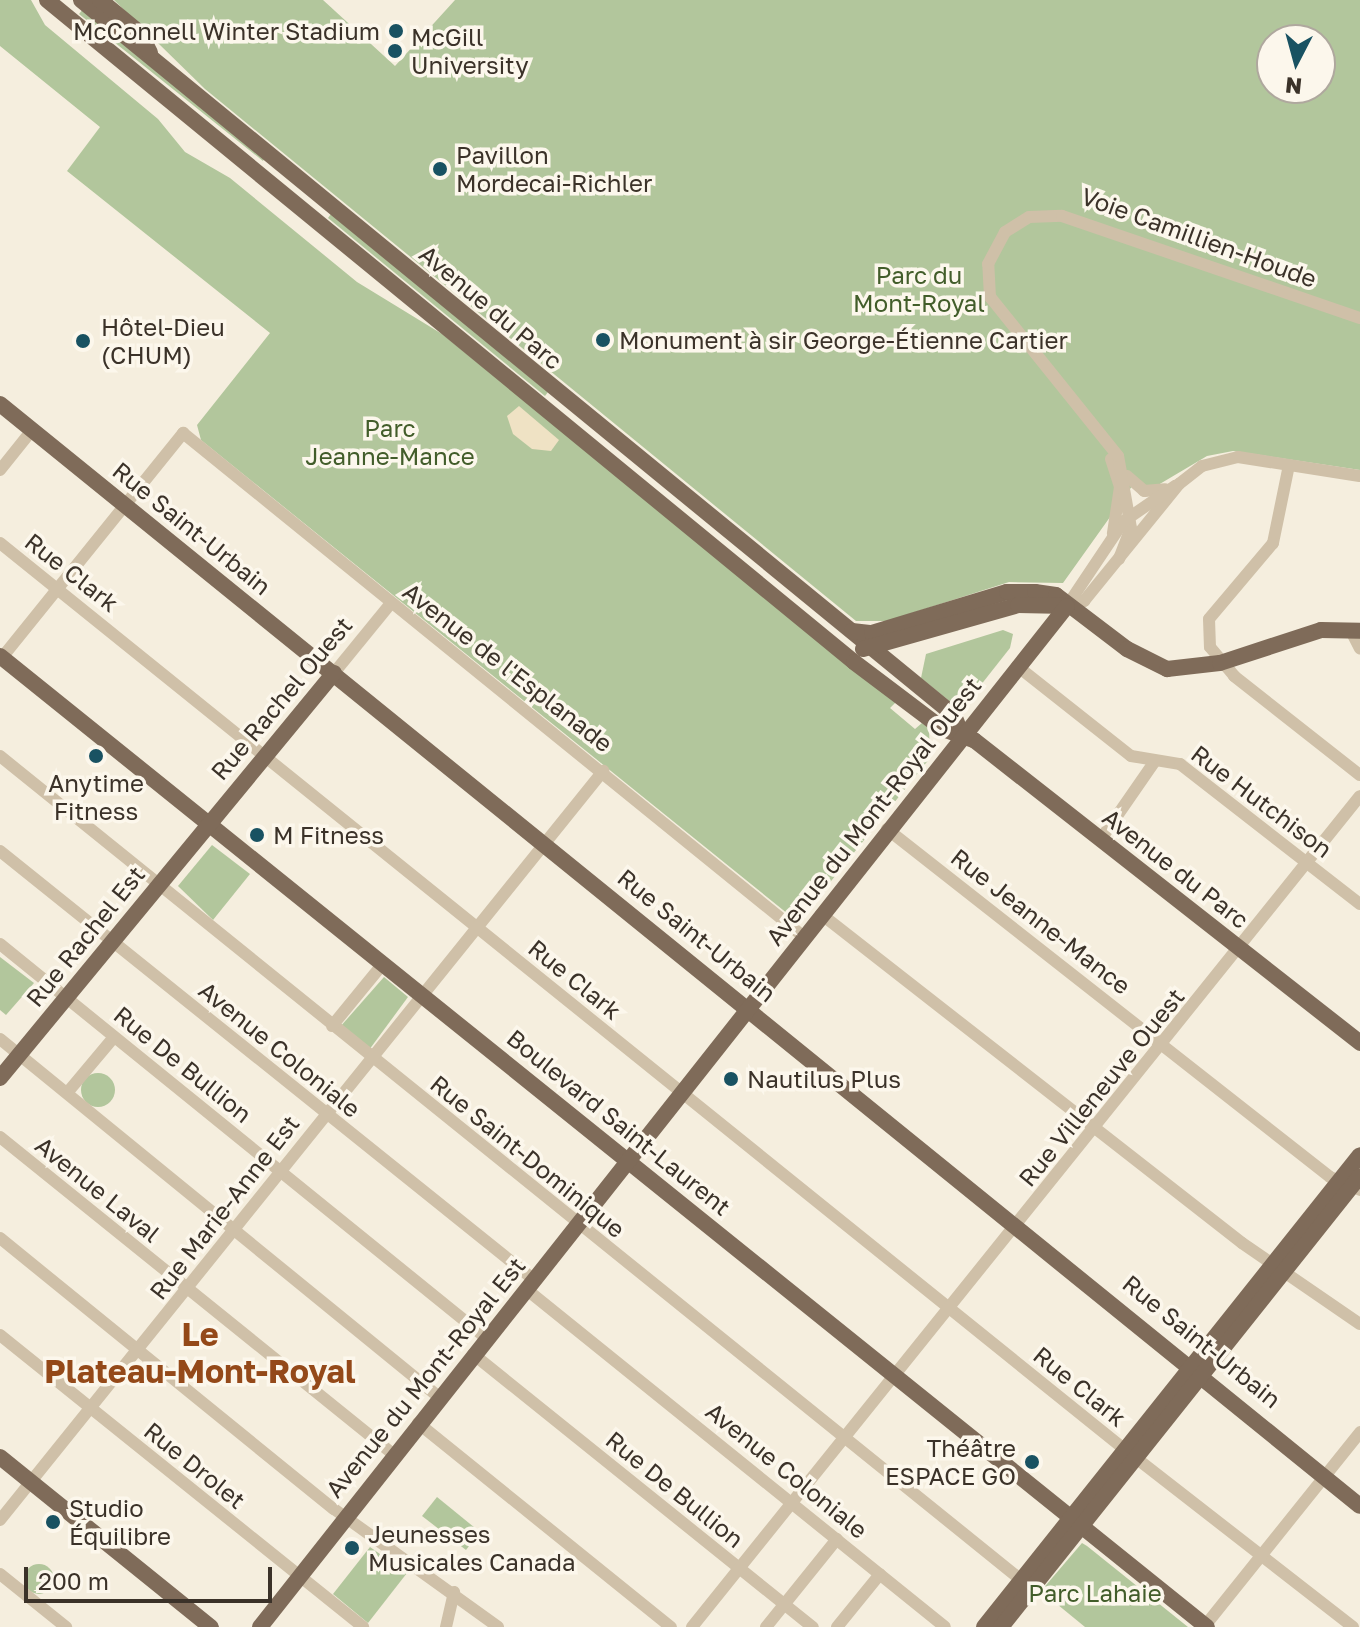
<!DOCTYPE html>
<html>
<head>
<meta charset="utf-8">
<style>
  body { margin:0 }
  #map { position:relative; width:1360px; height:1627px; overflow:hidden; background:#f5eede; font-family:"Golos Text",sans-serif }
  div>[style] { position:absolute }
  .green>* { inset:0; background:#b2c69c }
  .round { border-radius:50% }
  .plaza>* { inset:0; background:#efe2c4 }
  .minor>* { height:12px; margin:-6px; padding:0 6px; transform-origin:6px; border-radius:6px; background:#cfc0a8 }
  .major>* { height:16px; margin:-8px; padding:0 8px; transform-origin:8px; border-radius:8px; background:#7f6b59 }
  .dots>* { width:22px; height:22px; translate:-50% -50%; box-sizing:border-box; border:4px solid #fcf7ec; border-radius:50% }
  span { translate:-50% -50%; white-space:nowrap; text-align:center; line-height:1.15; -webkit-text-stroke:7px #fcf7ec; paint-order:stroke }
  .poi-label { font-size:24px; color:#3b3229 }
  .right { translate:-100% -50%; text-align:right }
  .left { translate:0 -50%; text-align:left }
  .street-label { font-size:24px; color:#3b3229 }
  .park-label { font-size:24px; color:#425d2a }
  .district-label { font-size:32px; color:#944919; font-weight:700 }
  .north { position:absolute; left:1256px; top:24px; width:80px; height:80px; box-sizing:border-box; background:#fcf7ec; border:2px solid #afa89e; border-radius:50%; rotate:186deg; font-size:22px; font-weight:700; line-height:32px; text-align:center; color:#3b3229 }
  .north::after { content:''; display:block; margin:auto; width:28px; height:36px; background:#195262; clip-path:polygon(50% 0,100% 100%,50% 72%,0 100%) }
  .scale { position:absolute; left:24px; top:1567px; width:248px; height:36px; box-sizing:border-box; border:4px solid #3b3229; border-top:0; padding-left:10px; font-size:24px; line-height:28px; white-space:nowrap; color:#3b3229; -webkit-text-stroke:6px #fcf7ec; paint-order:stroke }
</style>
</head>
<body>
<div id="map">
  <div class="green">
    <i style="clip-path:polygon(0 0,31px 0,45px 25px,158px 119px,185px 152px,230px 178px,357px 282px,442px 334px,896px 702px,890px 708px,915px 729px,922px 723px,929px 728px,930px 758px,807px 911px,788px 914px,201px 440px,197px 425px,270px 333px,67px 171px,100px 127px,0 46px)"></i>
    <i style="clip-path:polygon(evenodd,114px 0,323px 0,395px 66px,455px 0,1360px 0,1360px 470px,1233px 451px,1207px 456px,1153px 488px,1135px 482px,1063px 583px,1009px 582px,887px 621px,856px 621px,205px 89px,114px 0,1272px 40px,1320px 40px,1320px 88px,1272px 88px,1272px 40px)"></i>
    <i style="clip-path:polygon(83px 9px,264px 159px,263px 161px,79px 14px)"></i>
    <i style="clip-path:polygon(331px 214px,548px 392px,545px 396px,328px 218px)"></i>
    <i style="clip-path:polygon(1003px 630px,1013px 634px,1010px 648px,969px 700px,953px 704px,921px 678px,926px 654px)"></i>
    <i style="clip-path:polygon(212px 845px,250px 874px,213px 920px,178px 886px)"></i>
    <i style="clip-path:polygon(0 957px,34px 983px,6px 1015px,0 1010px)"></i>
    <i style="clip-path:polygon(384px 977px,408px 997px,369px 1050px,340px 1027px)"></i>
    <i class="round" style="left:81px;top:1073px;width:34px;height:34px"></i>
    <i style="clip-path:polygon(437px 1497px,480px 1532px,466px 1550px,422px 1516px)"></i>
    <i style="clip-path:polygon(1082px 1543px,1087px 1546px,1188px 1627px,1085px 1627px,1041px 1591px)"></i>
    <i style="clip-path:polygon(370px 1547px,407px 1573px,368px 1623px,333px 1594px)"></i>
    <i class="round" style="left:24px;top:1564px;width:30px;height:30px"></i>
  </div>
  <div class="plaza">
    <i style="clip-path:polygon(519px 406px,559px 440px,551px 451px,532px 449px,513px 434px,507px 416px)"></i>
  </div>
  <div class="minor">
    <i style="left:1111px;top:459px;width:29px;rotate:72deg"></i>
    <i style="left:1120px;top:487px;width:47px;rotate:98.7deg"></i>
    <i style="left:1289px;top:465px;width:80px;rotate:101.6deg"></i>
    <i style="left:1273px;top:543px;width:99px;rotate:130.1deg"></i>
    <i style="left:1209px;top:619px;width:28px;rotate:88deg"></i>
    <i style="left:1210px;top:647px;width:38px;rotate:50deg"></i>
    <i style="left:1234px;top:676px;width:160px;rotate:38.2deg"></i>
    <i style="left:0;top:470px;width:51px;rotate:-51.3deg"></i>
    <i style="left:1127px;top:476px;width:23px;rotate:41deg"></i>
    <i style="left:1144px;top:491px;width:21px;rotate:-5deg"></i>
    <i style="left:0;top:543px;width:1444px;rotate:38.87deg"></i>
    <i style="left:1119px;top:559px;width:33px;rotate:-69deg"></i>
    <i style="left:1131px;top:528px;width:73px;rotate:-100.2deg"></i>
    <i style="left:1118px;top:456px;width:204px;rotate:-128.8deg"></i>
    <i style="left:990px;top:297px;width:33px;rotate:-93deg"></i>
    <i style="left:988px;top:264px;width:36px;rotate:-62deg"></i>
    <i style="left:1005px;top:232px;width:28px;rotate:-32deg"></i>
    <i style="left:1029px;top:217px;width:33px;rotate:-2deg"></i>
    <i style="left:1062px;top:216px;width:315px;rotate:18.9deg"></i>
    <i style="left:1067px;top:606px;width:18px;rotate:-16deg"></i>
    <i style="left:1084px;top:601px;width:151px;rotate:-50.9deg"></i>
    <i style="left:1179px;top:484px;width:29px;rotate:-38deg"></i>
    <i style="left:1202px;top:466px;width:37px;rotate:-14deg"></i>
    <i style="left:1238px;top:457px;width:123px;rotate:8.9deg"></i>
    <i style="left:1067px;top:606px;width:102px;rotate:-56.2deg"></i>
    <i style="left:1124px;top:521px;width:62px;rotate:-34.5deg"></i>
    <i style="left:1350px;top:629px;width:22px;rotate:63deg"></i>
    <i style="left:0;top:660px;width:292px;rotate:-51.1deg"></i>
    <i style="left:183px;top:433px;width:800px;rotate:39.06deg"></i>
    <i style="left:1017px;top:666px;width:145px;rotate:38.3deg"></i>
    <i style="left:1131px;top:756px;width:50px;rotate:9.3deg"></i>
    <i style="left:1180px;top:764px;width:228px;rotate:37.9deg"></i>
    <i style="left:334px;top:673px;width:90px;rotate:-50.8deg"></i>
    <i style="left:0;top:756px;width:1318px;rotate:38.9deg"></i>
    <i style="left:887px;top:829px;width:563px;rotate:38.15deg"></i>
    <i style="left:1330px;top:1177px;width:33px;rotate:23deg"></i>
    <i style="left:1101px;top:839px;width:95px;rotate:-55.3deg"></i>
    <i style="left:0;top:851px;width:684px;rotate:38.76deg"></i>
    <i style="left:821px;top:914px;width:534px;rotate:38.01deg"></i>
    <i style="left:1242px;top:1243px;width:143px;rotate:34.5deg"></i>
    <i style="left:0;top:944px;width:626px;rotate:39.03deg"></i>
    <i style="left:332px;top:1026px;width:79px;rotate:-50.7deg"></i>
    <i style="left:0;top:1039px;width:566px;rotate:39.2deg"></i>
    <i style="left:67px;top:1093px;width:73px;rotate:-50deg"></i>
    <i style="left:0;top:1137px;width:505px;rotate:38.89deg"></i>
    <i style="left:0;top:1238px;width:430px;rotate:39.1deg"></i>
    <i style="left:334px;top:1509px;width:202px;rotate:35.7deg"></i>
    <i style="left:526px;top:1289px;width:538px;rotate:38.89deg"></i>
    <i style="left:0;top:1335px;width:466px;rotate:38.8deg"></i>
    <i style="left:473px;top:1354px;width:436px;rotate:38.8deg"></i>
    <i style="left:418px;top:1423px;width:325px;rotate:38.9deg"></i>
    <i style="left:1136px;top:1458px;width:275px;rotate:37.9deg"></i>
    <i style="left:0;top:1520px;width:962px;rotate:-51.16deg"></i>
    <i style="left:0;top:1574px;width:85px;rotate:38.8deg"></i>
    <i style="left:446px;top:1627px;width:36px;rotate:-77deg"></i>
    <i style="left:692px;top:1627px;width:1066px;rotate:-51.21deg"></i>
    <i style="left:766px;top:1627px;width:113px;rotate:-51.1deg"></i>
    <i style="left:837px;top:1627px;width:68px;rotate:-50.9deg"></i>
    <i style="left:1204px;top:1627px;width:250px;rotate:-51.3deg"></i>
  </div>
  <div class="major">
    <i style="left:47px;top:0;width:1044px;rotate:39.36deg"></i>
    <i style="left:854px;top:662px;width:111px;rotate:37deg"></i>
    <i style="left:943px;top:729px;width:33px;rotate:20deg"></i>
    <i style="left:974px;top:740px;width:491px;rotate:38.1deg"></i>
    <i style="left:81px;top:0;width:1128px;rotate:39.32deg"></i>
    <i style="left:954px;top:715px;width:19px;rotate:69deg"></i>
    <i style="left:100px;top:0;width:52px;rotate:39.5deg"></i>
    <i style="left:140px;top:33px;width:22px;rotate:63deg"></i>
    <i style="left:0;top:404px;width:1750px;rotate:39.02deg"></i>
    <i style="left:852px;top:631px;width:20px;rotate:6deg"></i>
    <i style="left:872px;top:633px;width:141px;rotate:-16.9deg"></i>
    <i style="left:1007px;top:592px;width:28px"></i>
    <i style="left:1035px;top:592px;width:21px;rotate:8deg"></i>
    <i style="left:1056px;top:595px;width:89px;rotate:37.3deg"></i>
    <i style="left:1127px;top:649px;width:45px;rotate:26.6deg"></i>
    <i style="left:1167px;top:669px;width:53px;rotate:-6.5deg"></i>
    <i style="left:1220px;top:663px;width:106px;rotate:-18.1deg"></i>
    <i style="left:1321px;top:630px;width:39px;rotate:1deg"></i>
    <i style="left:863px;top:649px;width:161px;rotate:-15.8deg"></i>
    <i style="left:1018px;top:605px;width:49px;rotate:1.2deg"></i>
    <i style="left:0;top:656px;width:1549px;rotate:38.82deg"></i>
    <i style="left:0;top:1078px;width:525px;rotate:-50.49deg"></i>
    <i style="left:0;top:1457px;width:271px;rotate:38.9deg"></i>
    <i style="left:260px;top:1627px;width:1301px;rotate:-51.68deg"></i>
    <i style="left:984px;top:1627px;width:603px;rotate:-51.46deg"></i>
    <i style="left:1001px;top:1627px;width:576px;rotate:-51.48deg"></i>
  </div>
  <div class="dots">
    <i style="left:396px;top:31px;background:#195262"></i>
    <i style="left:395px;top:51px;background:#195262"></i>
    <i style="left:440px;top:169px;background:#195262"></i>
    <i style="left:603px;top:340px;background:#195262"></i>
    <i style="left:83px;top:341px;background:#195262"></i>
    <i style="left:96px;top:756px;background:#195262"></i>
    <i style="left:257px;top:835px;background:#195262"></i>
    <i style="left:731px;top:1079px;background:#195262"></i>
    <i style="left:1032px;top:1462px;background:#195262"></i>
    <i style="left:53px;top:1522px;background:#195262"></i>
    <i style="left:352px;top:1548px;background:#195262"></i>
  </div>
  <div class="poi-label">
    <span class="right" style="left:380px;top:31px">McConnell Winter Stadium</span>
    <span class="left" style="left:411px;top:51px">McGill<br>University</span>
    <span class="left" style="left:456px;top:169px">Pavillon<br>Mordecai-Richler</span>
    <span class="left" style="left:101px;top:341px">Hôtel-Dieu<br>(CHUM)</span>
    <span class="left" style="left:619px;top:340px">Monument à sir George-Étienne Cartier</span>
    <span style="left:96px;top:797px">Anytime<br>Fitness</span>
    <span class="left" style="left:273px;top:835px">M Fitness</span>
    <span class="left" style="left:747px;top:1079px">Nautilus Plus</span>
    <span class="right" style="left:1016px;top:1462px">Théâtre<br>ESPACE GO</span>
    <span class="left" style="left:69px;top:1522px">Studio<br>Équilibre</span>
    <span class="left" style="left:368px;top:1548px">Jeunesses<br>Musicales Canada</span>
  </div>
  <div class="street-label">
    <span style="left:1199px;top:237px;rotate:20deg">Voie Camillien-Houde</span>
    <span style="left:491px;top:307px;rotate:40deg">Avenue du Parc</span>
    <span style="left:192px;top:528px;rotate:39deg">Rue Saint-Urbain</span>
    <span style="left:72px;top:572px;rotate:38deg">Rue Clark</span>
    <span style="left:508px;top:667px;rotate:38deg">Avenue de l'Esplanade</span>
    <span style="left:281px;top:698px;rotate:-50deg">Rue Rachel Ouest</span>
    <span style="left:1262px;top:801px;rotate:37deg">Rue Hutchison</span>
    <span style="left:873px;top:811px;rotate:-52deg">Avenue du Mont-Royal Ouest</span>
    <span style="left:1176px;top:868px;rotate:38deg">Avenue du Parc</span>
    <span style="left:1041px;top:921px;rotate:38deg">Rue Jeanne-Mance</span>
    <span style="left:697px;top:935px;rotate:39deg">Rue Saint-Urbain</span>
    <span style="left:85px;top:936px;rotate:-51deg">Rue Rachel Est</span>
    <span style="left:575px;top:979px;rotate:39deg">Rue Clark</span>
    <span style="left:280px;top:1049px;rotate:39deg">Avenue Coloniale</span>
    <span style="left:183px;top:1064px;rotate:39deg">Rue De Bullion</span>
    <span style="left:1101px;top:1087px;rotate:-51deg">Rue Villeneuve Ouest</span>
    <span style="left:619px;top:1122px;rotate:39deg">Boulevard Saint-Laurent</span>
    <span style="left:528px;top:1156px;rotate:39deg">Rue Saint-Dominique</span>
    <span style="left:98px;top:1189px;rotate:39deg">Avenue Laval</span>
    <span style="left:224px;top:1207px;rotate:-52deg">Rue Marie-Anne Est</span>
    <span style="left:1202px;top:1341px;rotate:39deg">Rue Saint-Urbain</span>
    <span style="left:425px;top:1377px;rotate:-51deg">Avenue du Mont-Royal Est</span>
    <span style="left:1080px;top:1386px;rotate:39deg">Rue Clark</span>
    <span style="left:195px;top:1465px;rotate:39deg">Rue Drolet</span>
    <span style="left:787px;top:1470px;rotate:39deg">Avenue Coloniale</span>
    <span style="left:675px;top:1489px;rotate:39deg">Rue De Bullion</span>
  </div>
  <div class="park-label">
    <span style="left:919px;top:289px">Parc du<br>Mont-Royal</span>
    <span style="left:390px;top:442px">Parc<br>Jeanne-Mance</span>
    <span style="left:1095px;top:1593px">Parc Lahaie</span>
  </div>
  <div class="district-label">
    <span style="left:200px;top:1353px">Le<br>Plateau-Mont-Royal</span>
  </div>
  <div class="north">N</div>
  <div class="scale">200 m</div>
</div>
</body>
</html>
